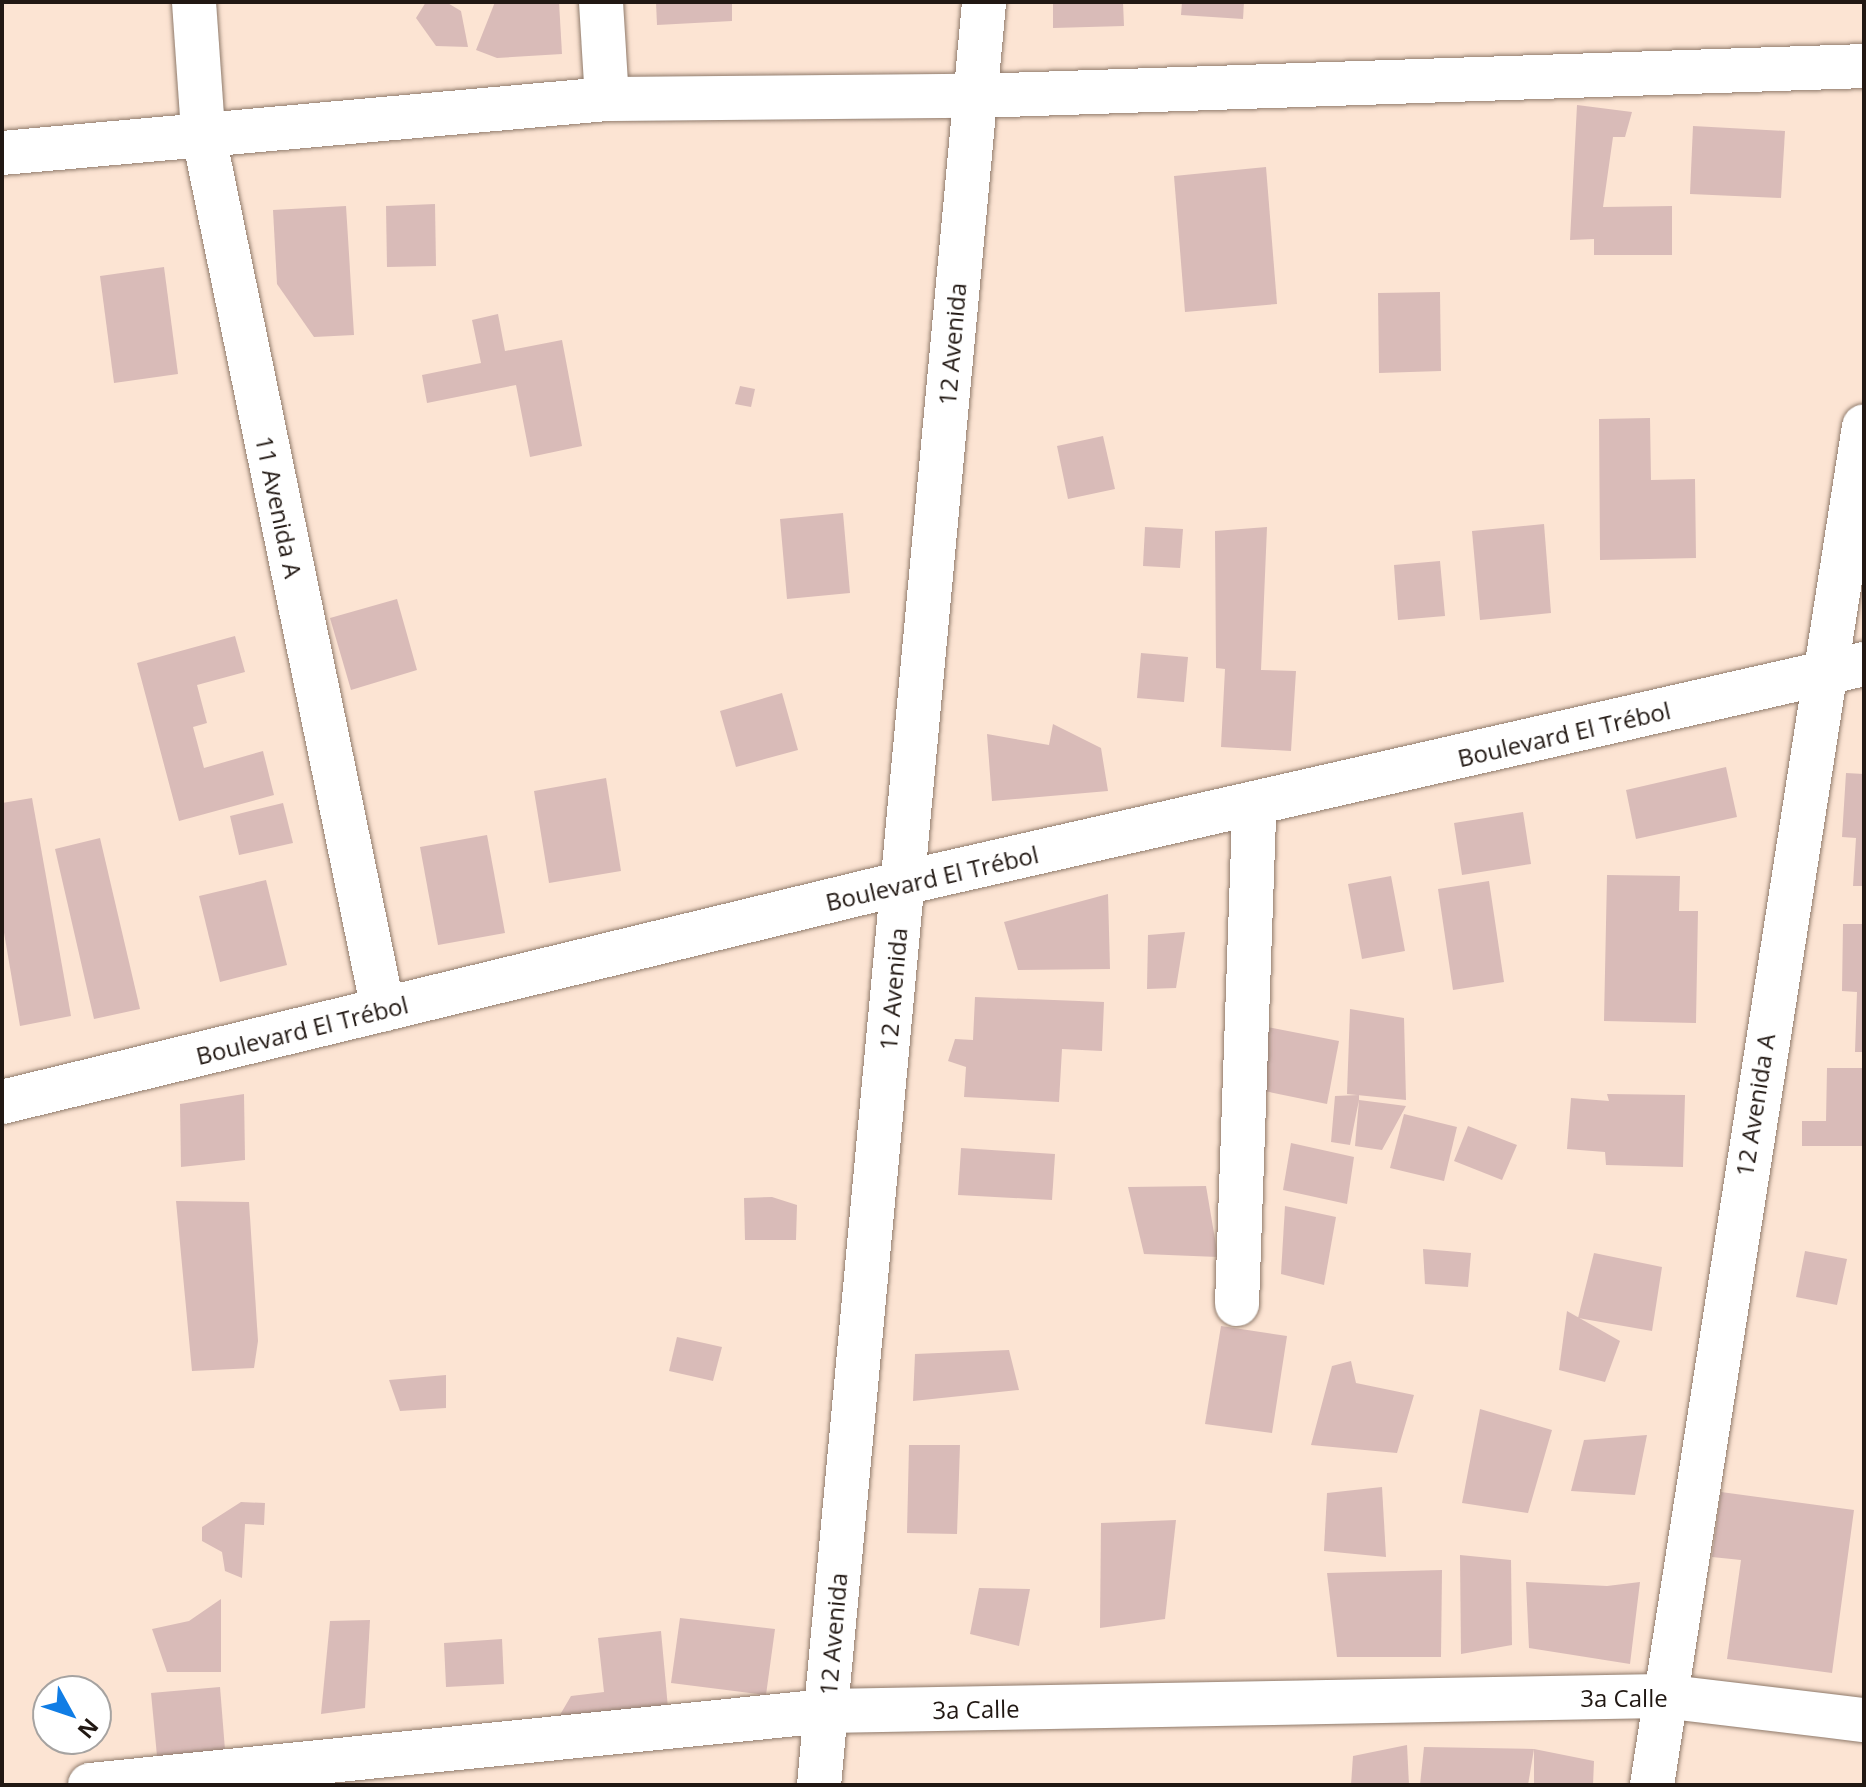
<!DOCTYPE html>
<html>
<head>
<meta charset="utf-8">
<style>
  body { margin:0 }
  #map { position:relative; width:1866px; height:1787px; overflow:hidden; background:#fce4d3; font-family:"Open Sans",sans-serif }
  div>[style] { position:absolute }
  .building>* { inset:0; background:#d9bbb8 }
  .roads { filter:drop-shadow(0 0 2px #8f7a6b) drop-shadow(0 0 2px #8f7a6b) }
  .street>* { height:44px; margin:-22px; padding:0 22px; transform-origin:22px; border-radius:22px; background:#fff }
  .secondary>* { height:44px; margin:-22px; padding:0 22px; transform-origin:22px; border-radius:22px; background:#fff }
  span { translate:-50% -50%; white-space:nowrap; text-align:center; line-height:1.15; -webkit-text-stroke:6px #fff; paint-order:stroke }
  .street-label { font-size:24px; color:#211813 }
  .frame { position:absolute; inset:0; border:4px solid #211813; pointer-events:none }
  .north { position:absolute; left:32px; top:1675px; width:80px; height:80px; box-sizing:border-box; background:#fff; border:2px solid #a6a3a1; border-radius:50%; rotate:130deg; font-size:22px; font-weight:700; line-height:32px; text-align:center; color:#211813 }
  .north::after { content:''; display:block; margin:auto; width:28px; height:36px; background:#107de5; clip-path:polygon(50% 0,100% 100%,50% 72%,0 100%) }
</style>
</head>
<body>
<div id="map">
  <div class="building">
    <i style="clip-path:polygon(426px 2px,446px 2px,461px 11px,468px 47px,436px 46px,416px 18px)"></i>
    <i style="clip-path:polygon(495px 2px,559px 2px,562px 54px,497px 58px,476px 50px)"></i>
    <i style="clip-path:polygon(656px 2px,732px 2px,732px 21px,657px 25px)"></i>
    <i style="clip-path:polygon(1053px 2px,1123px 2px,1124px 26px,1053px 28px)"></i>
    <i style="clip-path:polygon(1182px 2px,1244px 2px,1243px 19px,1181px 15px)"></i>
    <i style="clip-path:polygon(1577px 105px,1632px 112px,1625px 137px,1613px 137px,1603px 207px,1672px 206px,1672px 255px,1594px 255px,1594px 239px,1570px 240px)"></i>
    <i style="clip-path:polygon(1693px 126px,1785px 131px,1781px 198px,1690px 194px)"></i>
    <i style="clip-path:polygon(1266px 167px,1277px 304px,1185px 312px,1174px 176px)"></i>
    <i style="clip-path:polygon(435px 204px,436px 266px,387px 267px,386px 206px)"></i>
    <i style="clip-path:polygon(346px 206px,354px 335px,314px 337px,277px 284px,273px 210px)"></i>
    <i style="clip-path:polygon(164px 267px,178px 374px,114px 383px,100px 276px)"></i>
    <i style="clip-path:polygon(1440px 292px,1441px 371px,1379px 373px,1378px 293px)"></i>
    <i style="clip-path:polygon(498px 314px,505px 351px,562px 340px,582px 446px,530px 457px,516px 385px,427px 403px,422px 375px,481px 363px,472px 320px)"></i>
    <i style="clip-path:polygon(740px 386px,755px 389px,751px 407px,735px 404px)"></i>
    <i style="clip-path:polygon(1650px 418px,1651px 480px,1695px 479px,1696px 558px,1600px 560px,1599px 419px)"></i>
    <i style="clip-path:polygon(1103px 436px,1115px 489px,1068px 499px,1057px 446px)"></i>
    <i style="clip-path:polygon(843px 513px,850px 593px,787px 599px,780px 519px)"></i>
    <i style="clip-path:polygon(1544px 524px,1551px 613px,1480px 620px,1472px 531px)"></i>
    <i style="clip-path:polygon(1145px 527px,1183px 529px,1180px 568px,1143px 566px)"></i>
    <i style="clip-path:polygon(1267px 527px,1261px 670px,1296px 671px,1291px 751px,1221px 747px,1225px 669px,1216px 668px,1215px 531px)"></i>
    <i style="clip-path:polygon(1440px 561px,1445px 616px,1398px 620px,1394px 565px)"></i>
    <i style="clip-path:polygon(397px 599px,417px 670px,351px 690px,330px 618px)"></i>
    <i style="clip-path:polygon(235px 636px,245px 672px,197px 685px,207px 723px,193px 727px,204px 768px,263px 751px,274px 795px,179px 821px,137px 663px)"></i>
    <i style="clip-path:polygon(1141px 653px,1188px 657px,1184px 702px,1137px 698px)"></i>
    <i style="clip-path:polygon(782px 693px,798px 750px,736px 767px,720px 711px)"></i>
    <i style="clip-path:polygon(1053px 724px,1101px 748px,1108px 791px,992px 801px,987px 734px,1049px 745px)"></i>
    <i style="clip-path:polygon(1726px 767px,1737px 817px,1636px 839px,1626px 790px)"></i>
    <i style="clip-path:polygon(1846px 773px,1864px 774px,1864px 886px,1853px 886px,1856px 838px,1842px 837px)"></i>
    <i style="clip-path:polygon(606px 778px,621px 871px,549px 883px,534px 791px)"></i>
    <i style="clip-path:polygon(32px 798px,71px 1016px,20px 1026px,2px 921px,2px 803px)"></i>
    <i style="clip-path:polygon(283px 803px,293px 843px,239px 855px,230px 816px)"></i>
    <i style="clip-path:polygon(1523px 812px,1531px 864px,1462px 875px,1454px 823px)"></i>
    <i style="clip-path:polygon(487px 835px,505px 933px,438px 945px,420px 847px)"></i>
    <i style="clip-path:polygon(100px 838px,140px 1009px,94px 1019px,55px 849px)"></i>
    <i style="clip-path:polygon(1607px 875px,1680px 876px,1679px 911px,1698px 911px,1696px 1023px,1604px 1021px)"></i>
    <i style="clip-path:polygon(1391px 876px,1405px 951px,1362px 959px,1348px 884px)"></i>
    <i style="clip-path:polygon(266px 880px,287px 965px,220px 982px,199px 896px)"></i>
    <i style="clip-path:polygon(1489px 881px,1504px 982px,1453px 990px,1438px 889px)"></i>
    <i style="clip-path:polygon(1108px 894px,1110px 969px,1018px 970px,1004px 922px)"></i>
    <i style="clip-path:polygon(1843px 924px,1864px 924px,1864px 1052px,1855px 1052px,1857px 992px,1842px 991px)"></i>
    <i style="clip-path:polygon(1185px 932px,1176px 988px,1147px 989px,1148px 935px)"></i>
    <i style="clip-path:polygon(975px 997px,1104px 1002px,1102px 1051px,1062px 1049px,1059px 1102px,964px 1097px,966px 1067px,948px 1061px,955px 1039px,973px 1040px)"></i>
    <i style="clip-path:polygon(1350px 1009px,1404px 1018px,1406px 1100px,1347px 1094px)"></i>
    <i style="clip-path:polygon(1267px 1027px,1339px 1041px,1327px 1104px,1255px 1089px)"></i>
    <i style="clip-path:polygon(1827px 1068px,1864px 1068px,1864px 1146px,1802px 1146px,1802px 1121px,1826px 1121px)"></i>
    <i style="clip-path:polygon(244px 1094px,245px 1160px,181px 1167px,180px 1104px)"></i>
    <i style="clip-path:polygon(1607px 1094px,1685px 1095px,1683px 1167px,1606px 1165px,1605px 1152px,1567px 1149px,1571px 1098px,1609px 1101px)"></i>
    <i style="clip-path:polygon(1359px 1095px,1359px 1100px,1406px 1106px,1382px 1150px,1355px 1146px,1359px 1100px,1350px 1145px,1331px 1142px,1335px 1096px)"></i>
    <i style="clip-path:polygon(1404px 1114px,1457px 1127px,1444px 1181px,1390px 1168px)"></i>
    <i style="clip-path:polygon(1468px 1126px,1517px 1145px,1502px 1180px,1454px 1161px)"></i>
    <i style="clip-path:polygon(1291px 1143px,1354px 1157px,1347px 1204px,1283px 1190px)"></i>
    <i style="clip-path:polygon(961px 1148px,1055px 1154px,1052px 1200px,958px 1195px)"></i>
    <i style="clip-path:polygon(1206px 1186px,1218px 1257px,1144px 1254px,1128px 1187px)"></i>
    <i style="clip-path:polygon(772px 1197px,797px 1205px,796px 1240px,745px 1240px,744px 1198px)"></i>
    <i style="clip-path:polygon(176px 1201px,249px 1202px,258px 1341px,254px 1368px,192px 1371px)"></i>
    <i style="clip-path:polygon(1285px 1206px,1336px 1217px,1324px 1285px,1281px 1274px)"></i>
    <i style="clip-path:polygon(1423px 1249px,1471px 1253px,1468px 1287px,1425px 1284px)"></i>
    <i style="clip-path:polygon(1805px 1251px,1847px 1259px,1837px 1305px,1796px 1297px)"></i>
    <i style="clip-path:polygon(1594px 1253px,1662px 1267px,1652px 1331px,1578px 1318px)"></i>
    <i style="clip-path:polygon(1567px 1311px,1620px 1341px,1605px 1382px,1559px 1370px)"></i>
    <i style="clip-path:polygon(1221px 1326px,1287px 1336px,1272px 1433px,1205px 1424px)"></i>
    <i style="clip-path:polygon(677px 1337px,722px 1347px,713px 1381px,669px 1371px)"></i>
    <i style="clip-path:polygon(1009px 1350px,1019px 1390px,913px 1401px,915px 1354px)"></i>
    <i style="clip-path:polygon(1351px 1361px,1356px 1383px,1414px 1395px,1397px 1453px,1311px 1445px,1332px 1366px)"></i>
    <i style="clip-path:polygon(446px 1375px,446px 1408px,400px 1411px,389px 1380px)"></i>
    <i style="clip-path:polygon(1480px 1409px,1552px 1430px,1528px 1513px,1462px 1503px)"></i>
    <i style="clip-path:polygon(1647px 1435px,1635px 1495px,1571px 1491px,1584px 1440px)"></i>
    <i style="clip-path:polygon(909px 1445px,960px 1445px,957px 1534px,907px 1533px)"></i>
    <i style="clip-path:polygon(1382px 1487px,1386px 1557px,1324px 1551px,1327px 1493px)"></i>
    <i style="clip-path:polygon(1721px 1492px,1854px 1510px,1832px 1673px,1727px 1659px,1741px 1560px,1712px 1557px)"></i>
    <i style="clip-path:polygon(241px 1502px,265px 1503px,264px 1525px,245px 1524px,242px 1578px,225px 1571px,222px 1552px,202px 1541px,202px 1527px)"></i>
    <i style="clip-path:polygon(1176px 1520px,1165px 1619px,1100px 1628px,1101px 1523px)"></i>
    <i style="clip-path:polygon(1460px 1555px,1511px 1560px,1512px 1645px,1461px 1654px)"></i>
    <i style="clip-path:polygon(1442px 1570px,1441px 1657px,1337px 1657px,1327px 1573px)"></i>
    <i style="clip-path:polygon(1526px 1582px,1607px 1586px,1640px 1582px,1630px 1664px,1529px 1648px)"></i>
    <i style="clip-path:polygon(979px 1588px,1030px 1589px,1019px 1646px,970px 1634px)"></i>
    <i style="clip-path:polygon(221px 1599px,221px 1672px,167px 1672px,152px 1629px,189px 1621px)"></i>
    <i style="clip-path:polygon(680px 1618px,775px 1629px,766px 1695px,671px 1683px)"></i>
    <i style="clip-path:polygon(370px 1620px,365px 1708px,321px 1714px,330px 1621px)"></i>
    <i style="clip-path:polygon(661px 1631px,668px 1708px,557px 1720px,571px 1696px,604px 1692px,598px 1638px)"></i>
    <i style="clip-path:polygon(502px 1639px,504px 1684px,446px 1687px,444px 1643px)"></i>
    <i style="clip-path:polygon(220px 1687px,225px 1750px,157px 1756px,151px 1693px)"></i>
    <i style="clip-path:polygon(1407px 1745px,1409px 1785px,1351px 1785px,1353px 1756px)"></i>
    <i style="clip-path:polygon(1424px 1747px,1534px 1749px,1528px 1785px,1420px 1785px)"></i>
    <i style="clip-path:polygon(1534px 1749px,1594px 1761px,1593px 1785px,1534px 1785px)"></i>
  </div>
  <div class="roads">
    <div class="street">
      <i style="left:194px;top:2px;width:130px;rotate:86deg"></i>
      <i style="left:203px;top:132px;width:896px;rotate:78.41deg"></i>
      <i style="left:601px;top:2px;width:97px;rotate:86.5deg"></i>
      <i style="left:2px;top:153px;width:607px;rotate:-5.1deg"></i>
      <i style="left:607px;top:99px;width:368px;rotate:-0.5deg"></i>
      <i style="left:975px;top:96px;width:890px;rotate:-1.93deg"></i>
      <i style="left:1237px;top:1304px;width:497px;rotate:-88deg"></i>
      <i style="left:90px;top:1785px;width:740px;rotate:-5.74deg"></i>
      <i style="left:826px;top:1711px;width:836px;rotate:-1.03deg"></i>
      <i style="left:1662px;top:1696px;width:203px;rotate:6.8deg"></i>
      <i style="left:819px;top:1785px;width:1791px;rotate:-84.71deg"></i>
      <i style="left:1652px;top:1785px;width:1375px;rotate:-81.13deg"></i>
    </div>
    <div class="secondary">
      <i style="left:2px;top:1102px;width:927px;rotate:-13.66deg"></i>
      <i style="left:903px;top:883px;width:986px;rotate:-12.84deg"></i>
    </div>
  </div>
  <div class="street-label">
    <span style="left:952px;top:344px;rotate:-85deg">12 Avenida</span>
    <span style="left:279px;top:507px;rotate:78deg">11 Avenida A</span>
    <span style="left:1564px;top:734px;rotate:-13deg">Boulevard El Trébol</span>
    <span style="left:932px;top:878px;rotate:-13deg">Boulevard El Trébol</span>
    <span style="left:893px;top:989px;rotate:-85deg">12 Avenida</span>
    <span style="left:302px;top:1030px;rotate:-14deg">Boulevard El Trébol</span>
    <span style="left:1755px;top:1105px;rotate:-81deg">12 Avenida A</span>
    <span style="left:833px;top:1634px;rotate:-85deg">12 Avenida</span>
    <span style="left:1624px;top:1698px">3a Calle</span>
    <span style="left:976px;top:1709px;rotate:-1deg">3a Calle</span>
  </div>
  <div class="frame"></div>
  <div class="north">N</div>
</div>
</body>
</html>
